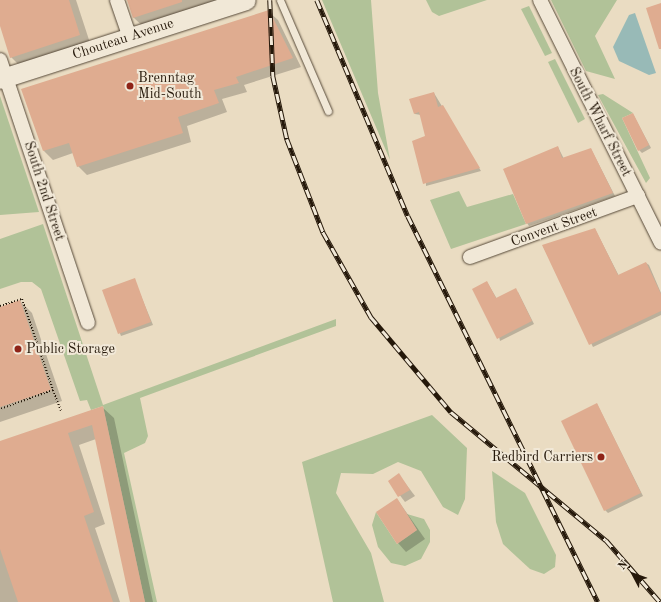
<!DOCTYPE html>
<html>
<head>
<meta charset="utf-8">
<style>
  body { margin:0 }
  #map { position:relative; width:661px; height:602px; overflow:hidden; background:#eadcc2; font-family:"Old Standard TT",serif }
  div>[style] { position:absolute }
  .green>* { inset:0; background:#b1c298 }
  .water>* { inset:0; background:#98bab7 }
  .shadow>* { inset:0; background:#0003 }
  .building>* { inset:0; background:#dfac90 }
  .path>* { height:2px; margin-top:-1px; transform-origin:0; background:repeating-linear-gradient(90deg,#25180a 0 1px,transparent 0 3px) }
  .roads { filter:drop-shadow(0 0 1px #564938) drop-shadow(0 0 1px #564938) }
  .lane>* { height:7px; margin:-3.5px; padding:0 3.5px; transform-origin:3.5px; border-radius:3.5px; background:#f1e8d7 }
  .street>* { height:14px; margin:-7px; padding:0 7px; transform-origin:7px; border-radius:7px; background:#f1e8d7 }
  .secondary>* { height:19px; margin:-9.5px; padding:0 9.5px; transform-origin:9.5px; border-radius:9.5px; background:#f1e8d7 }
  .rail>* { height:4.5px; margin-top:-2.25px; transform-origin:0; background:repeating-linear-gradient(90deg,#f1e8d7 0 9px,#25180a 0 18px); box-sizing:border-box; border-block:1px solid #25180a }
  .dots>* { width:11px; height:11px; translate:-50% -50%; box-sizing:border-box; border:2px solid #f1e8d7; border-radius:50% }
  span { translate:-50% -50%; white-space:nowrap; text-align:center; line-height:1.15; -webkit-text-stroke:4px #f1e8d7; paint-order:stroke }
  .street-label { font-size:14px; color:#25180a }
  .poi-label { font-size:14px; color:#25180a }
  .left { translate:0 -50%; text-align:left }
  .right { translate:-100% -50%; text-align:right }
  .north { position:absolute; left:613px; top:554px; width:40px; height:40px; -webkit-text-stroke:3px #f1e8d7; paint-order:stroke; rotate:311deg; font-size:11px; font-weight:700; line-height:16px; text-align:center; color:#25180a }
  .north::after { content:''; display:block; margin:auto; width:14px; height:18px; background:#25180a; clip-path:polygon(50% 0,100% 100%,50% 72%,0 100%) }
</style>
</head>
<body>
<div id="map">
  <div class="green">
    <i style="clip-path:polygon(322px 0,371px 0,378px 93px,390px 160px)"></i>
    <i style="clip-path:polygon(426px 0,487px 0,439px 16px,432px 12px)"></i>
    <i style="clip-path:polygon(551px 0,617px 0,595px 36px,615px 79px,586px 71px)"></i>
    <i style="clip-path:polygon(529px 6px,552px 53px,545px 56px,521px 9px)"></i>
    <i style="clip-path:polygon(555px 59px,585px 119px,578px 123px,548px 62px)"></i>
    <i style="clip-path:polygon(603px 94px,633px 113px,622px 118px,650px 178px,646px 183px,598px 95px)"></i>
    <i style="clip-path:polygon(0 96px,39px 212px,0 215px)"></i>
    <i style="clip-path:polygon(459px 191px,467px 207px,513px 194px,526px 224px,451px 249px,430px 200px)"></i>
    <i style="clip-path:polygon(43px 224px,103px 405px,336px 319px,336px 326px,140px 398px,148px 436px,145px 443px,124px 453px,157px 602px,145px 602px,103px 406px,91px 410px,87px 400px,80px 401px,41px 289px,32px 282px,21px 282px,0 289px,0 239px)"></i>
    <i style="clip-path:polygon(432px 415px,467px 448px,465px 499px,458px 515px,443px 507px,421px 471px,398px 462px,373px 474px,341px 473px,336px 493px,371px 553px,384px 602px,333px 602px,302px 462px)"></i>
    <i style="clip-path:polygon(492px 471px,525px 493px,556px 555px,555px 567px,544px 574px,530px 569px,503px 544px,496px 522px)"></i>
    <i style="clip-path:polygon(376px 512px,397px 544px,417px 530px,407px 514px,424px 519px,430px 530px,430px 542px,421px 559px,405px 566px,391px 563px,378px 547px,372px 525px)"></i>
  </div>
  <div class="water">
    <i style="clip-path:polygon(635px 13px,656px 73px,649px 75px,619px 61px,613px 47px,629px 15px)"></i>
  </div>
  <div class="shadow">
    <i style="clip-path:polygon(0 0,76px 0,91px 46px,23px 69px,11px 57px,0 23px)"></i>
    <i style="clip-path:polygon(128px 0,248px 0,149px 32px,134px 18px)"></i>
    <i style="clip-path:polygon(269px 12px,278px 20px,301px 67px,244px 85px,247px 92px,222px 99px,227px 112px,187px 126px,191px 142px,87px 175px,78px 166px,73px 153px,53px 160px,44px 151px,23px 90px)"></i>
    <i style="clip-path:polygon(434px 93px,481px 171px,426px 186px,426px 137px,421px 115px,415px 114px,410px 100px)"></i>
    <i style="clip-path:polygon(633px 114px,651px 148px,642px 153px,639px 150px)"></i>
    <i style="clip-path:polygon(558px 147px,564px 159px,591px 149px,615px 196px,529px 226px,527px 223px)"></i>
    <i style="clip-path:polygon(595px 229px,619px 276px,646px 263px,649px 265px,661px 293px,661px 315px,593px 347px,543px 246px)"></i>
    <i style="clip-path:polygon(134px 279px,153px 325px,121px 336px,103px 291px)"></i>
    <i style="clip-path:polygon(487px 282px,497px 299px,518px 292px,534px 324px,500px 341px)"></i>
    <i style="clip-path:polygon(20px 301px,32px 313px,62px 401px,0 422px,0 308px)"></i>
    <i style="clip-path:polygon(597px 404px,643px 496px,608px 513px,605px 510px)"></i>
    <i style="clip-path:polygon(102px 407px,114px 418px,153px 602px,131px 602px,96px 439px,79px 445px,105px 524px,95px 528px,120px 602px,0 602px,0 442px)"></i>
    <i style="clip-path:polygon(399px 475px,415px 496px,405px 502px,389px 481px)"></i>
    <i style="clip-path:polygon(397px 499px,425px 539px,406px 552px,398px 543px)"></i>
  </div>
  <div class="building">
    <i style="clip-path:polygon(0 0,69px 0,80px 35px,10px 58px,0 26px)"></i>
    <i style="clip-path:polygon(127px 0,182px 0,182px 2px,133px 18px)"></i>
    <i style="clip-path:polygon(661px 3px,661px 49px,659px 49px,646px 8px)"></i>
    <i style="clip-path:polygon(269px 10px,293px 58px,236px 77px,239px 83px,214px 90px,219px 103px,178px 117px,183px 133px,77px 167px,69px 143px,43px 151px,21px 89px)"></i>
    <i style="clip-path:polygon(434px 92px,438px 107px,443px 105px,480px 168px,423px 184px,412px 141px,425px 136px,419px 112px,414px 114px,409px 99px)"></i>
    <i style="clip-path:polygon(633px 113px,649px 145px,638px 151px,622px 118px)"></i>
    <i style="clip-path:polygon(558px 146px,562px 158px,591px 148px,613px 193px,526px 224px,503px 169px)"></i>
    <i style="clip-path:polygon(595px 228px,618px 275px,646px 262px,661px 294px,661px 311px,589px 345px,542px 245px)"></i>
    <i style="clip-path:polygon(135px 278px,151px 322px,118px 334px,102px 290px)"></i>
    <i style="clip-path:polygon(487px 281px,496px 298px,516px 288px,532px 321px,497px 339px,472px 289px)"></i>
    <i style="clip-path:polygon(20px 300px,51px 390px,0 407px,0 307px)"></i>
    <i style="clip-path:polygon(597px 403px,641px 493px,604px 511px,561px 421px)"></i>
    <i style="clip-path:polygon(103px 406px,145px 602px,130px 602px,92px 425px,68px 433px,94px 512px,84px 516px,113px 602px,18px 602px,0 549px,0 441px)"></i>
    <i style="clip-path:polygon(399px 473px,410px 490px,398px 497px,388px 481px)"></i>
    <i style="clip-path:polygon(397px 498px,417px 530px,397px 544px,376px 512px)"></i>
  </div>
  <div class="path">
    <i style="left:0;top:306px;width:23px;rotate:-18deg"></i>
    <i style="left:22px;top:299px;width:96px;rotate:71.2deg"></i>
    <i style="left:53px;top:390px;width:56px;rotate:160.3deg"></i>
    <i style="left:53px;top:390px;width:22px;rotate:69deg"></i>
  </div>
  <div class="roads">
    <div class="lane">
      <i style="left:280px;top:0;width:121px;rotate:66.6deg"></i>
    </div>
    <div class="street">
      <i style="left:117px;top:0;width:39px;rotate:71deg"></i>
      <i style="left:540px;top:0;width:271px;rotate:63.5deg"></i>
      <i style="left:0;top:60px;width:277px;rotate:71.5deg"></i>
      <i style="left:470px;top:257px;width:179px;rotate:-20deg"></i>
    </div>
    <div class="secondary">
      <i style="left:0;top:79px;width:258px;rotate:-17.8deg"></i>
    </div>
  </div>
  <div class="rail">
    <i style="left:270px;top:0;width:76px;rotate:87.7deg"></i>
    <i style="left:273px;top:76px;width:65px;rotate:77.5deg"></i>
    <i style="left:287px;top:139px;width:100px;rotate:68.8deg"></i>
    <i style="left:323px;top:232px;width:98px;rotate:60.5deg"></i>
    <i style="left:371px;top:317px;width:124px;rotate:49.9deg"></i>
    <i style="left:451px;top:412px;width:201px;rotate:39.6deg"></i>
    <i style="left:606px;top:540px;width:82px;rotate:48.9deg"></i>
    <i style="left:317px;top:0;width:234px;rotate:67.2deg"></i>
    <i style="left:408px;top:216px;width:430px;rotate:63.8deg"></i>
  </div>
  <div class="dots">
    <i style="left:130px;top:86px;background:#8f2418"></i>
    <i style="left:18px;top:349px;background:#8f2418"></i>
    <i style="left:601px;top:457px;background:#8f2418"></i>
  </div>
  <div class="street-label">
    <span style="left:123px;top:39px;rotate:-18deg">Chouteau Avenue</span>
    <span style="left:600px;top:122px;rotate:63deg">South Wharf Street</span>
    <span style="left:44px;top:191px;rotate:72deg">South 2nd Street</span>
    <span style="left:554px;top:227px;rotate:-20deg">Convent Street</span>
  </div>
  <div class="poi-label">
    <span class="left" style="left:138px;top:86px">Brenntag<br>Mid-South</span>
    <span class="left" style="left:26px;top:349px">Public Storage</span>
    <span class="right" style="left:593px;top:457px">Redbird Carriers</span>
  </div>
  <div class="north">N</div>
</div>
</body>
</html>
